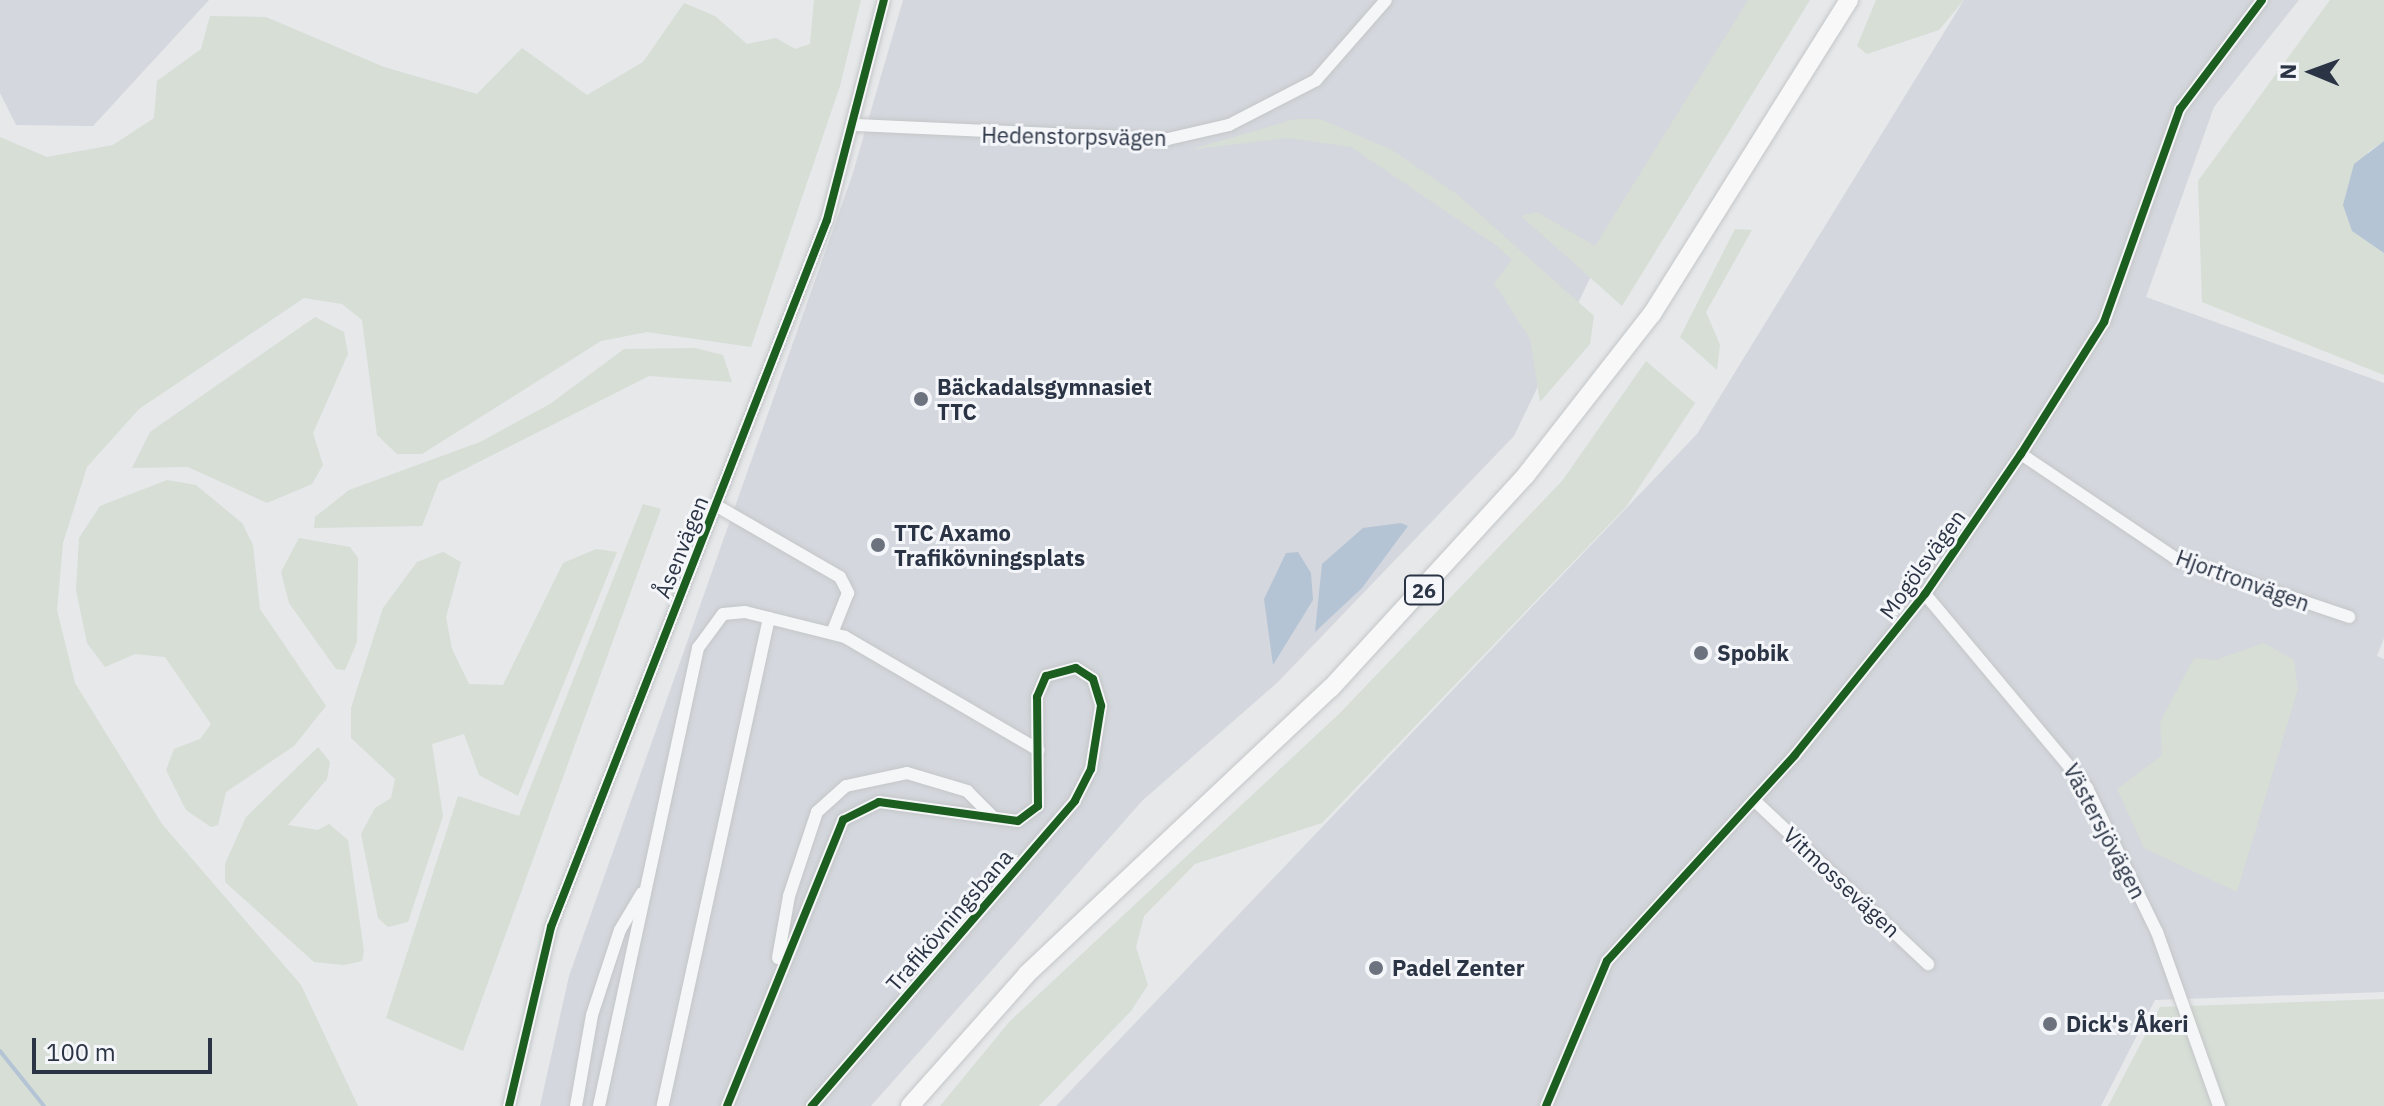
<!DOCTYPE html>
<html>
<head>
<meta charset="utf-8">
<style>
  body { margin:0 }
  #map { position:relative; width:2384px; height:1106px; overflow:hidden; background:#e6e8ea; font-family:"IBM Plex Sans",sans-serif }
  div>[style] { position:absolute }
  .built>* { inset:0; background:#d4d7dd }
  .green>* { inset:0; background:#d6ded6 }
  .water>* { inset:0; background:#b4c4d5 }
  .stream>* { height:4px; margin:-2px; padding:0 2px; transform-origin:2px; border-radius:2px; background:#b4c4d5 }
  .roads { filter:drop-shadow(0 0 2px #c4c6c8) drop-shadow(0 0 2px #c4c6c8) }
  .minor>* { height:12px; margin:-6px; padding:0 6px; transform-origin:6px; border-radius:6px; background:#f5f6f7 }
  .highway>* { height:18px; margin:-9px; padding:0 9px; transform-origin:9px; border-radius:9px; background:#f8f8f8 }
  .cycleway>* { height:8px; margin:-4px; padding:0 4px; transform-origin:4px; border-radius:4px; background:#1b5e20 }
  .dots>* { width:22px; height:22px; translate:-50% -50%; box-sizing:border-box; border:4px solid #f4f6f9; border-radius:50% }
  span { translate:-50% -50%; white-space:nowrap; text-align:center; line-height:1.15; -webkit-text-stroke:6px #f4f6f9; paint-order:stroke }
  .shield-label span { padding:2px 6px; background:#f4f6f9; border:2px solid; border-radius:6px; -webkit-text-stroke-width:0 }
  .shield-label { font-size:20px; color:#2b3445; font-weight:700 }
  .street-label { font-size:22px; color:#2b3445 }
  .poi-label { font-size:22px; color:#2b3445; font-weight:700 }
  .left { translate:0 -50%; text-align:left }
  .north { position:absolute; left:2272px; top:32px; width:80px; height:80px; -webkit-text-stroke:6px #f4f6f9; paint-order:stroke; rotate:271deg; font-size:22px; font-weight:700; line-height:32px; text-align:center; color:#2b3445 }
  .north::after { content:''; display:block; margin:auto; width:28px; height:36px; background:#2b3445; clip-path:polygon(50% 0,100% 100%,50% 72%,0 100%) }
  .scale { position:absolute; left:32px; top:1038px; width:180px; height:36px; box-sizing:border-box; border:4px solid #2b3445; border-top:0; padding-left:10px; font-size:24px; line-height:28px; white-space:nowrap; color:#2b3445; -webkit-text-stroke:6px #f4f6f9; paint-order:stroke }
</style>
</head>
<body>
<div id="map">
  <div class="built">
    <i style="clip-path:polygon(0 0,209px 0,93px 126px,16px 125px,0 93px)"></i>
    <i style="clip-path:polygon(903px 0,1754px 0,1593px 272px,1514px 436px,1277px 683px,1143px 800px,871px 1106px,540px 1106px,569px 976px,852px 176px)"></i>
    <i style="clip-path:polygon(1964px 0,2299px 0,2214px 107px,2146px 297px,2384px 383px,2384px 638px,2377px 656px,2384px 659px,2384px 992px,2155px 1000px,2101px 1106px,1056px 1106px,1697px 434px)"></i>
  </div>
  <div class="green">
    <i style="clip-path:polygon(814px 0,861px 0,840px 86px,751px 347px,647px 332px,601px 341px,422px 454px,397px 454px,377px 435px,362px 320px,342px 304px,304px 298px,139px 409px,87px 467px,63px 543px,57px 610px,75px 683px,162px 824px,301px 985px,358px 1106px,0 1106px,0 137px,47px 157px,113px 145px,154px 118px,157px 81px,201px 49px,210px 16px,266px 17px,384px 67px,477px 94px,522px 48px,587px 95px,643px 62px,684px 3px,715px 16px,747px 44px,776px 38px,795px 49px,810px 44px)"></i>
    <i style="clip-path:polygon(1748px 0,1810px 0,1622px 306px,1521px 216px,1537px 212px,1595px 246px)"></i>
    <i style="clip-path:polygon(1876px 0,1964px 0,1939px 30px,1867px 54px,1857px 46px)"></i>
    <i style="clip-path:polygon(2330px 0,2384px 0,2384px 141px,2368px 152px,2384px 253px,2384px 375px,2202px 302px,2198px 181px)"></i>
    <i style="clip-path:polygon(1295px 119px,1320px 119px,1392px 150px,1458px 195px,1594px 316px,1590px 344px,1540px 402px,1530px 339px,1494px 283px,1512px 260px,1497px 246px,1351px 147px,1288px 138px,1189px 150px)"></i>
    <i style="clip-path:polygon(1735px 229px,1752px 230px,1706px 312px,1720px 345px,1717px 370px,1680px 337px)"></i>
    <i style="clip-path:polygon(315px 317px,344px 332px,348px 354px,313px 433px,323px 465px,312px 484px,267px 503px,188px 467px,132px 468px,150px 432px)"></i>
    <i style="clip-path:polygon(695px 348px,723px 355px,732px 382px,649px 376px,439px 482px,422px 526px,314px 528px,315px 517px,349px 490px,480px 442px,550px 404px,624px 349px)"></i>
    <i style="clip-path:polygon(1646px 361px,1695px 403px,1626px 507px,1322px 823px,1195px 864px,1144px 916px,1136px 947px,1148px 985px,1131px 1011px,1039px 1106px,940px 1106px,1010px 1021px,1339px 714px,1562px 481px)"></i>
    <i style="clip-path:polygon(167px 480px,196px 485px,242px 523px,253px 545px,260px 609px,326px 706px,294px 746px,226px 792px,218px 825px,211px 827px,186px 810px,166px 770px,174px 749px,200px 739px,211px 724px,165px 657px,135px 654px,105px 667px,87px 643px,76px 590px,79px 538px,100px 506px)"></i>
    <i style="clip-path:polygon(643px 504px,661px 509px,463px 1051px,386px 1018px,458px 796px,519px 816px)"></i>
    <i style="clip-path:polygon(299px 538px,350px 547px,358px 558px,357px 642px,345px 670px,336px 669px,289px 603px,281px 572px)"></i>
    <i style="clip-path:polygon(596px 549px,617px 552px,518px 796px,479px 775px,464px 734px,432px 744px,443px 816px,408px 922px,388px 927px,378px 918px,361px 834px,375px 808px,391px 798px,395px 779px,351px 738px,351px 708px,383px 608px,417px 562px,443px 552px,461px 562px,446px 617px,452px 649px,469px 684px,503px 685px,563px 563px)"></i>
    <i style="clip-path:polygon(2264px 643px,2294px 660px,2298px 689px,2237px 892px,2144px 848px,2117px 789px,2162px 755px,2160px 722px,2194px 658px,2216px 660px)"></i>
    <i style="clip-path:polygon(318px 747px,330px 762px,327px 779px,288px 825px,318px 830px,329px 824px,348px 840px,364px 951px,362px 961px,344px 965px,314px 962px,225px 882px,225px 864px,246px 817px)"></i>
    <i style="clip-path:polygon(2384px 999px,2384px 1106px,2108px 1106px,2160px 1007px)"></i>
  </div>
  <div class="water">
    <i style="clip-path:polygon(2384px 141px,2384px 253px,2352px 231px,2343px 205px,2354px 164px)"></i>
    <i style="clip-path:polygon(1401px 523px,1408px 526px,1362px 588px,1315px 632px,1322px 564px,1363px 528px)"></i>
    <i style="clip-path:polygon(1298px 552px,1311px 573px,1313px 600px,1273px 665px,1264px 599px,1286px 553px)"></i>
  </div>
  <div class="stream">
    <i style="left:0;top:1051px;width:70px;rotate:51.3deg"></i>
  </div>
  <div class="roads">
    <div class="minor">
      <i style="left:856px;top:125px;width:312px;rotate:2.6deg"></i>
      <i style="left:1168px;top:139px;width:63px;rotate:-12.9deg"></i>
      <i style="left:1229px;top:125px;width:98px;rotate:-27.3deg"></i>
      <i style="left:1316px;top:80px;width:106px;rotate:-48.8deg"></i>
      <i style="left:2021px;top:454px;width:186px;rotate:34deg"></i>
      <i style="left:2175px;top:558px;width:184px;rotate:18.7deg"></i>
      <i style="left:717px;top:506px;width:142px;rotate:30deg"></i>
      <i style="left:840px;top:577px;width:18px;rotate:63deg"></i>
      <i style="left:848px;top:593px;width:43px;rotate:111.8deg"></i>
      <i style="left:1925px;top:594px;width:253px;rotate:50.1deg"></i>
      <i style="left:2087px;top:788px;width:160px;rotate:64.1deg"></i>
      <i style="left:2157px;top:932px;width:185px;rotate:70.4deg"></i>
      <i style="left:769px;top:618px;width:78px;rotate:14deg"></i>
      <i style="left:845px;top:637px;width:224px;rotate:30.3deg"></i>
      <i style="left:1755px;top:801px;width:238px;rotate:43.3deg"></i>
      <i style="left:778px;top:958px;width:63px;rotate:-79.9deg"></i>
      <i style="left:789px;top:896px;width:89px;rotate:-71.6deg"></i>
      <i style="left:817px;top:812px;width:39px;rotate:-42deg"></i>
      <i style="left:846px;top:786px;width:62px;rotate:-12deg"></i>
      <i style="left:907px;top:773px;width:63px;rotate:16.7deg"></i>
      <i style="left:967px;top:791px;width:35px;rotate:45deg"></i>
      <i style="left:509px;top:1106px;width:184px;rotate:-76.8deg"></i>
      <i style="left:551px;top:927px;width:759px;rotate:-68.68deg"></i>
      <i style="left:827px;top:220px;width:227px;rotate:-75.5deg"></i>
      <i style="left:576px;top:1106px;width:92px;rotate:-80deg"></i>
      <i style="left:592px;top:1015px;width:89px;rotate:-71.8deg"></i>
      <i style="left:620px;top:930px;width:43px;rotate:-59.3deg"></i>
      <i style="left:599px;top:1106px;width:469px;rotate:-77.8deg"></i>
      <i style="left:698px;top:648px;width:42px;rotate:-53.7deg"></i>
      <i style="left:723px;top:614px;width:22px;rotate:-5deg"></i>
      <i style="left:745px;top:612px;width:25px;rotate:14deg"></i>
      <i style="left:769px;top:618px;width:499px;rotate:102.3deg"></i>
      <i style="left:727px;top:1106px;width:309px;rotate:-67.9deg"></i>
      <i style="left:843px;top:820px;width:40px;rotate:-26.6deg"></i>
      <i style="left:879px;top:802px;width:140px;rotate:7.8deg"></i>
      <i style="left:1018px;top:821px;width:25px;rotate:-37deg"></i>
      <i style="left:1038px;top:806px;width:109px;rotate:-90.5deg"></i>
      <i style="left:1037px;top:697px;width:23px;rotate:-67deg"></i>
      <i style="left:1046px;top:676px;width:31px;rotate:-15deg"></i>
      <i style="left:1076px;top:668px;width:20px;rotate:33deg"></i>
      <i style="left:1093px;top:679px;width:28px;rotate:73deg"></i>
      <i style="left:1101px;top:706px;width:64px;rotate:99deg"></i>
      <i style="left:1091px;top:769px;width:36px;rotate:117deg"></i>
      <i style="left:1075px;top:801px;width:403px;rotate:130.8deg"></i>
      <i style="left:1546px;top:1106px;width:157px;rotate:-67.2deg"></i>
      <i style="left:1607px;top:961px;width:279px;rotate:-47.6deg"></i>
      <i style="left:1795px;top:755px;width:207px;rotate:-51.1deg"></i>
      <i style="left:1925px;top:594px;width:170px;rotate:-55.6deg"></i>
      <i style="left:2021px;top:454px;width:156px;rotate:-57.8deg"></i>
      <i style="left:2104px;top:322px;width:226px;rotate:-70.4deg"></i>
      <i style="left:2180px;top:109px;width:136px;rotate:-53deg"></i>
    </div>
    <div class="highway">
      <i style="left:910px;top:1106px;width:176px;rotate:-48.4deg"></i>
      <i style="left:1027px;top:974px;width:417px;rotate:-43.3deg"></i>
      <i style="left:1331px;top:688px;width:289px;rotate:-47.5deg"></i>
      <i style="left:1526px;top:475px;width:204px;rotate:-52deg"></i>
      <i style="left:1652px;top:314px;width:371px;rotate:-57.9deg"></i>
    </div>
  </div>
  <div class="cycleway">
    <i style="left:509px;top:1106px;width:184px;rotate:-76.8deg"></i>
    <i style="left:551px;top:927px;width:759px;rotate:-68.68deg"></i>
    <i style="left:827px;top:220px;width:227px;rotate:-75.5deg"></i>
    <i style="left:727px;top:1106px;width:309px;rotate:-67.9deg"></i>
    <i style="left:843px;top:820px;width:40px;rotate:-26.6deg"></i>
    <i style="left:879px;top:802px;width:140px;rotate:7.8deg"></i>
    <i style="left:1018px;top:821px;width:25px;rotate:-37deg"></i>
    <i style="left:1038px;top:806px;width:109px;rotate:-90.5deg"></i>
    <i style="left:1037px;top:697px;width:23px;rotate:-67deg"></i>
    <i style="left:1046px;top:676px;width:31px;rotate:-15deg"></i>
    <i style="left:1076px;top:668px;width:20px;rotate:33deg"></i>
    <i style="left:1093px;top:679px;width:28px;rotate:73deg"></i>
    <i style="left:1101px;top:706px;width:64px;rotate:99deg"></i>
    <i style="left:1091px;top:769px;width:36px;rotate:117deg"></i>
    <i style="left:1075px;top:801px;width:403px;rotate:130.8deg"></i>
    <i style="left:1546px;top:1106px;width:157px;rotate:-67.2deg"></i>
    <i style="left:1607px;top:961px;width:279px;rotate:-47.6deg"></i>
    <i style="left:1795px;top:755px;width:207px;rotate:-51.1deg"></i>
    <i style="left:1925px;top:594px;width:170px;rotate:-55.6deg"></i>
    <i style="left:2021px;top:454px;width:156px;rotate:-57.8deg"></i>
    <i style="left:2104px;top:322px;width:226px;rotate:-70.4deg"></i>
    <i style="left:2180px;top:109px;width:136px;rotate:-53deg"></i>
  </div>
  <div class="dots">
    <i style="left:921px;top:399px;background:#6c737f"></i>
    <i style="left:878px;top:545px;background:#6c737f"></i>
    <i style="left:1701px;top:653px;background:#6c737f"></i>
    <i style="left:1376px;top:968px;background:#6c737f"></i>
    <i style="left:2050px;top:1024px;background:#6c737f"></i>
  </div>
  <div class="shield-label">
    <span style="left:1424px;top:590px">26</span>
  </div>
  <div class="street-label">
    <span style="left:1074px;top:136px;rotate:1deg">Hedenstorpsvägen</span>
    <span style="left:681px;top:547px;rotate:-68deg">Åsenvägen</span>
    <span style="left:1922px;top:564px;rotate:-54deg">Mogölsvägen</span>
    <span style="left:2243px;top:580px;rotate:20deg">Hjortronvägen</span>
    <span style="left:2105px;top:831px;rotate:62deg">Västersjövägen</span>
    <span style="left:1842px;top:882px;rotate:43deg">Vitmossevägen</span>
    <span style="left:949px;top:920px;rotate:-49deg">Trafikövningsbana</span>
  </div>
  <div class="poi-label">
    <span class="left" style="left:937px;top:399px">Bäckadalsgymnasiet<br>TTC</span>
    <span class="left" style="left:894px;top:545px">TTC Axamo<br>Trafikövningsplats</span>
    <span class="left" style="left:1717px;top:653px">Spobik</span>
    <span class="left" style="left:1392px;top:968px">Padel Zenter</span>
    <span class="left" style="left:2066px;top:1024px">Dick's Åkeri</span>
  </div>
  <div class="north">N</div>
  <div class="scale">100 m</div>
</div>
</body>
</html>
